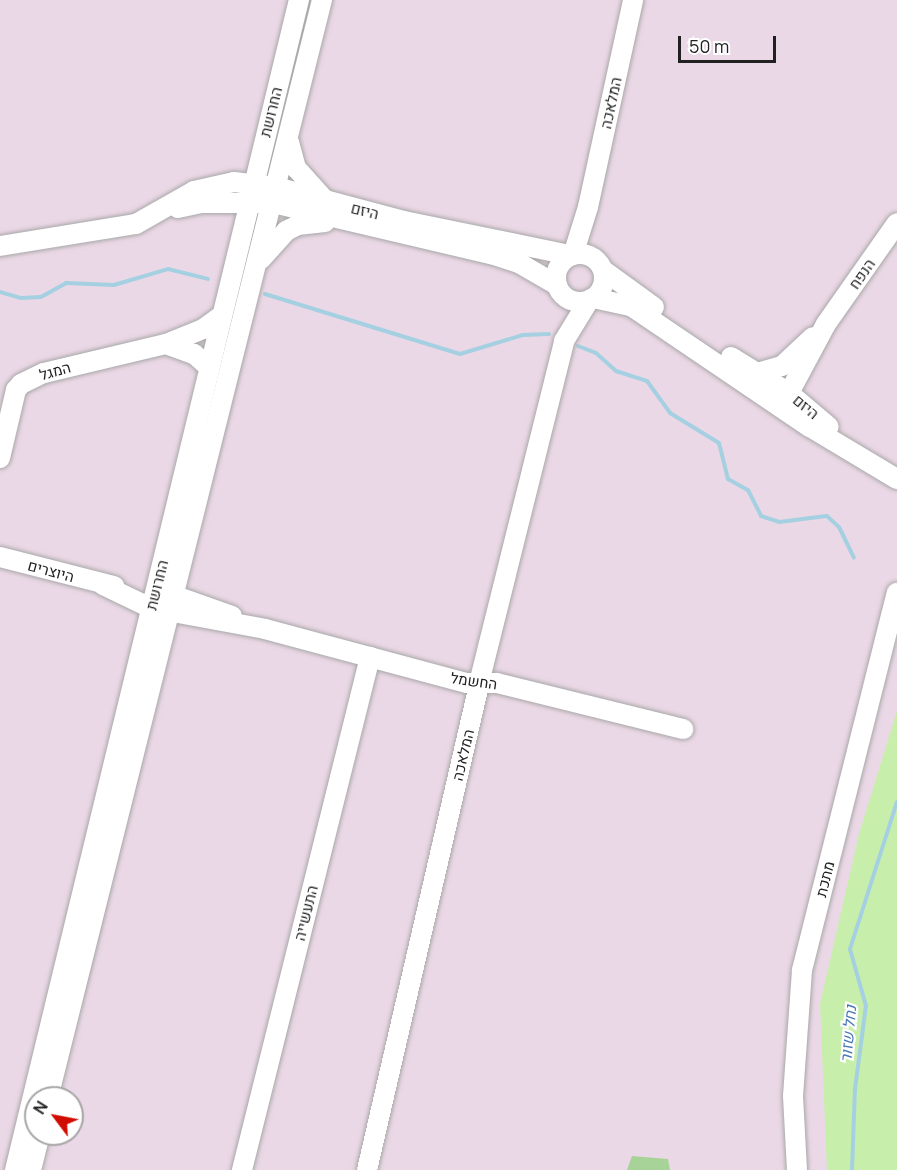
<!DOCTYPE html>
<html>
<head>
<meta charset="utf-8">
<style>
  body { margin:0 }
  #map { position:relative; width:897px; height:1170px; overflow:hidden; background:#f2efe7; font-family:Manrope,Heebo,sans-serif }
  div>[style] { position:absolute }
  .industrial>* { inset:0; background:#ebd8e6 }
  .grass>* { inset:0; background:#c8eeab }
  .forest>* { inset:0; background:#a7d399 }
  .stream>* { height:4px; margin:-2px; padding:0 2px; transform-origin:2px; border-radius:2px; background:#a5d0e1 }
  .roads { filter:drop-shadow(0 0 2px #a8a8a8) drop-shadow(0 0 2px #a8a8a8) }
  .minor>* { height:20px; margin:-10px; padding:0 10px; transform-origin:10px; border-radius:10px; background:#fff }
  .minor>.ring { margin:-10px; padding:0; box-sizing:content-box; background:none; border:20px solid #fff; border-radius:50% }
  span { translate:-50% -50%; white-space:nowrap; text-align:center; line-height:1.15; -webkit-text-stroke:4.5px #fff; paint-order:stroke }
  .street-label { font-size:15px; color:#212121 }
  .water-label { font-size:16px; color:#4678b7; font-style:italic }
  .north { position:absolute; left:24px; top:1086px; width:60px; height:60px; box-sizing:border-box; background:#fff; border:2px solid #a6a6a6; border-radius:50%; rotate:302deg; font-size:16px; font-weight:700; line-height:24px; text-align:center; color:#212121 }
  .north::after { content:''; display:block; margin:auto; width:21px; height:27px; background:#d10c00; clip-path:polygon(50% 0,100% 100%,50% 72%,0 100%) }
  .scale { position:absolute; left:678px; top:36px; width:98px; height:27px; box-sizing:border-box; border:3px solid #212121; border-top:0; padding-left:8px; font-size:18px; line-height:21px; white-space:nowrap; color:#212121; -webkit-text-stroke:4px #fff; paint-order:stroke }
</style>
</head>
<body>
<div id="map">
  <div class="industrial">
    <i style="clip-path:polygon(evenodd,0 0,897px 0,897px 1170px,0 1170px,0 0,36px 1098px,72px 1098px,72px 1134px,36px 1134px,36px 1098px)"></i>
  </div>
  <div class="grass">
    <i style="clip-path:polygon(897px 711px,897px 1170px,827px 1170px,820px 1004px,859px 834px)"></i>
  </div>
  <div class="forest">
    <i style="clip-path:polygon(632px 1156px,668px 1159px,670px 1170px,627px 1170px)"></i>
  </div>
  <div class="stream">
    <i style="left:0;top:292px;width:22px;rotate:16deg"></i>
    <i style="left:21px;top:298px;width:20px;rotate:-3deg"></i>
    <i style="left:41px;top:297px;width:29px;rotate:-29deg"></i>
    <i style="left:66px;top:283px;width:48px;rotate:2.4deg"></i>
    <i style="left:114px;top:285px;width:56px;rotate:-16.5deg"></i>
    <i style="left:168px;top:269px;width:41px;rotate:14deg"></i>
    <i style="left:265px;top:294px;width:204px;rotate:17.1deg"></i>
    <i style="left:460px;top:354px;width:66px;rotate:-16.8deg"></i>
    <i style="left:523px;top:335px;width:26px;rotate:-2deg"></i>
    <i style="left:578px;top:346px;width:19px;rotate:21deg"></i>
    <i style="left:596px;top:353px;width:27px;rotate:42deg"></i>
    <i style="left:616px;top:371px;width:33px;rotate:18deg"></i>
    <i style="left:647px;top:381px;width:39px;rotate:54deg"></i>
    <i style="left:670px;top:413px;width:57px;rotate:31.5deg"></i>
    <i style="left:719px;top:443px;width:37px;rotate:76deg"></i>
    <i style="left:728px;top:479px;width:23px;rotate:29deg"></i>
    <i style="left:748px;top:490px;width:29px;rotate:63deg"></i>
    <i style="left:761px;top:516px;width:19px;rotate:18deg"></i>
    <i style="left:779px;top:522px;width:48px;rotate:-7.1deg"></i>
    <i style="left:827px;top:516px;width:16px;rotate:43deg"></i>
    <i style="left:839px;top:527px;width:34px;rotate:64deg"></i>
    <i style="left:852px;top:1170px;width:81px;rotate:-87.9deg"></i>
    <i style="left:855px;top:1089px;width:84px;rotate:-82.5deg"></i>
    <i style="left:866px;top:1006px;width:59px;rotate:-105.7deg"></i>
    <i style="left:850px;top:949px;width:154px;rotate:-72.3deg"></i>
  </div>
  <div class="roads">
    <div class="minor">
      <i style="left:289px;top:142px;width:27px;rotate:75deg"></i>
      <i style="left:296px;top:168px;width:42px;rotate:47.9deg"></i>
      <i style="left:178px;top:208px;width:24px;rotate:-12deg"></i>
      <i style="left:201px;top:203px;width:72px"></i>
      <i style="left:273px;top:203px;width:224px;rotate:13.2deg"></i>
      <i style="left:491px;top:254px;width:29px;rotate:18deg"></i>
      <i style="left:519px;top:263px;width:44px;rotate:30.1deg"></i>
      <i style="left:0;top:246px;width:138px;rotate:-9.2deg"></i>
      <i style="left:136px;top:224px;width:67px;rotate:-29.6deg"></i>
      <i style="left:194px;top:191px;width:41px;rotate:-12.7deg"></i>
      <i style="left:234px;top:182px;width:42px;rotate:6.8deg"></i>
      <i style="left:276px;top:187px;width:132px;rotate:14.9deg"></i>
      <i style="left:404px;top:221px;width:169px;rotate:11.6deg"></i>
      <i class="ring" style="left:556px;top:254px;width:28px;height:28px"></i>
      <i style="left:573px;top:255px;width:50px;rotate:-72.6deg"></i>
      <i style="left:588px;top:207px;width:212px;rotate:-77.7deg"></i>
      <i style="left:261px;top:259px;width:38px;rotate:-48deg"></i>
      <i style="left:286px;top:231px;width:13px;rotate:-27deg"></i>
      <i style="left:298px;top:225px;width:27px;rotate:-6deg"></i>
      <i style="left:603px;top:270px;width:63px;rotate:36deg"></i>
      <i style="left:593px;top:298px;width:39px;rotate:12deg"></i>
      <i style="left:631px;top:306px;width:216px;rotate:34.1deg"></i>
      <i style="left:810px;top:427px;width:101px;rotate:30.9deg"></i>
      <i style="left:166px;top:344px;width:30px;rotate:20deg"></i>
      <i style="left:194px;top:354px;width:20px;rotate:41deg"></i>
      <i style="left:731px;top:357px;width:68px;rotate:31.8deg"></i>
      <i style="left:789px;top:393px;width:52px;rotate:40.4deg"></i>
      <i style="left:757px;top:373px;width:26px;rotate:-16deg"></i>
      <i style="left:782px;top:366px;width:42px;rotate:-43.1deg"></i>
      <i style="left:780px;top:400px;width:11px;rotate:-38deg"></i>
      <i style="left:789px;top:393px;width:78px;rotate:-61.8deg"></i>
      <i style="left:826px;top:324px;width:123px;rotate:-54.9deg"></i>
      <i style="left:0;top:458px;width:70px;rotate:-76.8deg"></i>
      <i style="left:16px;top:390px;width:8px;rotate:-50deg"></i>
      <i style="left:21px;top:384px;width:25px;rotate:-26deg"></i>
      <i style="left:44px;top:373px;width:125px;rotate:-13.4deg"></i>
      <i style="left:166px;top:344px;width:40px;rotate:-22deg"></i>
      <i style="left:203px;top:329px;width:22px;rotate:-36deg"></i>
      <i style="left:0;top:557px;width:118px;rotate:14.3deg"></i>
      <i style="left:103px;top:585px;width:53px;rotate:25.6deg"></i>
      <i style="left:151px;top:608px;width:116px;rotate:10.4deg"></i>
      <i style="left:265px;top:629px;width:209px;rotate:15deg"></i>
      <i style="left:467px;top:683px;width:30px"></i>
      <i style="left:497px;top:683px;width:192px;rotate:13.9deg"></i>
      <i style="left:164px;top:592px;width:72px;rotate:19.4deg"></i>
      <i style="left:48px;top:1098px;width:1132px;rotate:-75.99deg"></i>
      <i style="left:15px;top:1170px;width:1204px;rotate:-76.36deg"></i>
      <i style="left:31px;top:1170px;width:37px;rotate:-76deg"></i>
      <i style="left:242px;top:1170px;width:529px;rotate:-75.99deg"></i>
      <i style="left:367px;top:1170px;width:500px;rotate:-77deg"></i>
      <i style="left:479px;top:683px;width:352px;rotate:-76deg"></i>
      <i style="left:564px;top:341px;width:48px;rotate:-58.6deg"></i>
      <i style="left:797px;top:1170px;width:74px;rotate:-93.1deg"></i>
      <i style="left:793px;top:1096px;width:126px;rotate:-85.9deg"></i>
      <i style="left:802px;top:970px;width:389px;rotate:-75.9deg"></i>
    </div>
  </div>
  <div class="street-label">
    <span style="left:611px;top:103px;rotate:-78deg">המלאכה</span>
    <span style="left:271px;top:112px;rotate:-76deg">החרושת</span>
    <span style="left:365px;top:211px;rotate:14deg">היזם</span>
    <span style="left:862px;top:274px;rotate:-55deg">הנפח</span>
    <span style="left:55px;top:371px;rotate:-16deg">המגל</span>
    <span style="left:806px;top:407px;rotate:40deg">היזם</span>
    <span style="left:51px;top:571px;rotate:15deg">היוצרים</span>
    <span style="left:157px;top:585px;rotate:-76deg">החרושת</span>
    <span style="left:474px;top:681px;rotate:8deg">החשמל</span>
    <span style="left:463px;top:755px;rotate:-77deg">המלאכה</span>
    <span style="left:825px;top:879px;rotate:-76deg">מתכת</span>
    <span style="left:306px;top:913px;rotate:-76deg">התעשייה</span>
  </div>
  <div class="water-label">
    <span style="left:848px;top:1034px;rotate:-85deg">נחל שזור</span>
  </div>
  <div class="north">N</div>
  <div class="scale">50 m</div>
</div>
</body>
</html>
